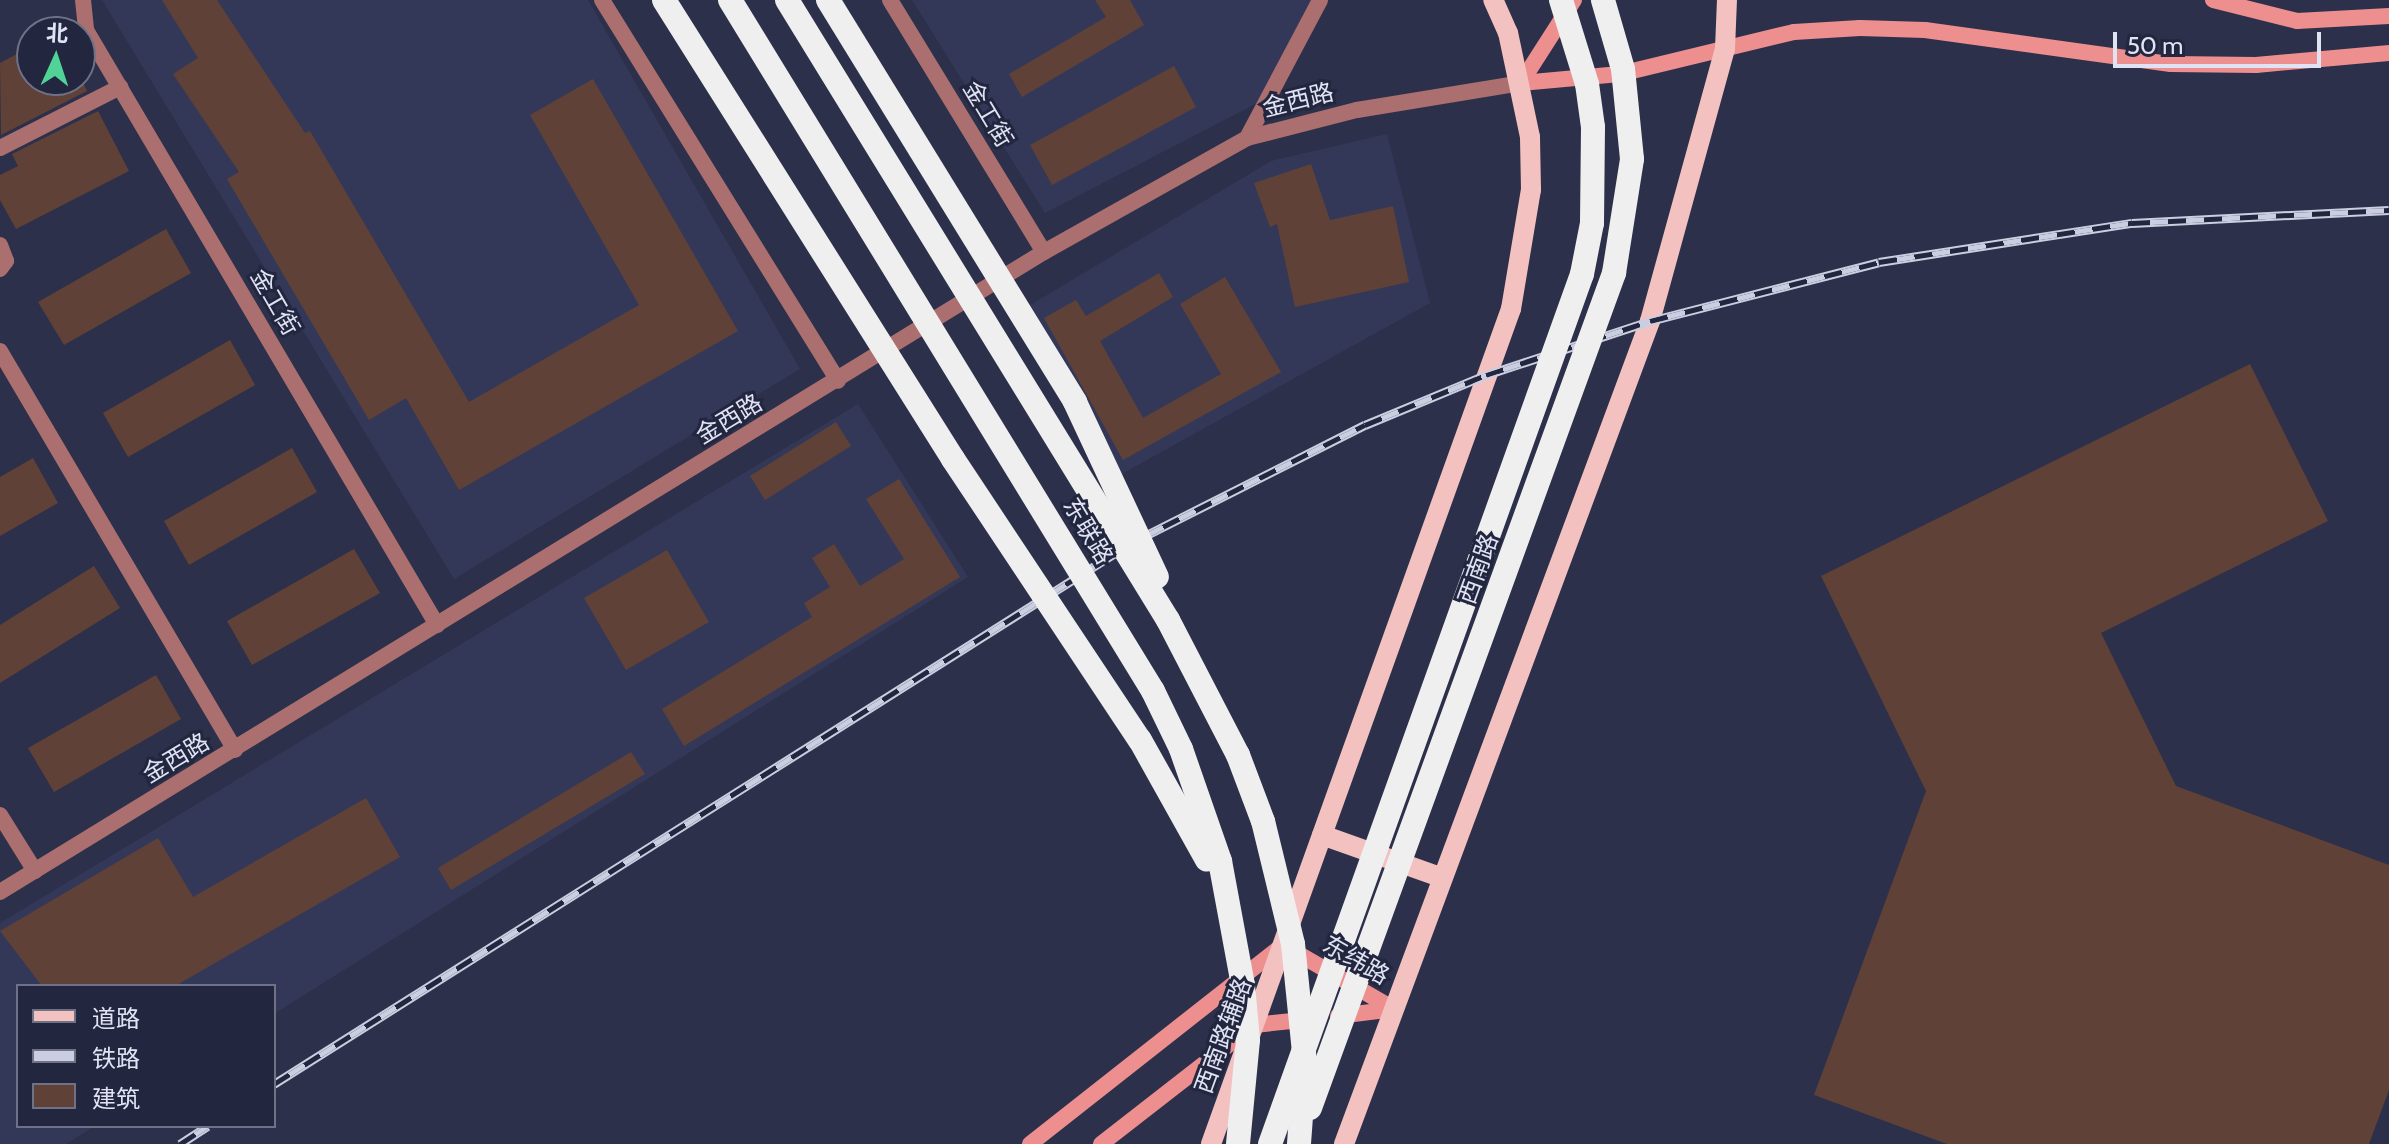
<!DOCTYPE html>
<html>
<head>
<meta charset="utf-8">
<style>
  body { margin:0 }
  #map { position:relative; width:2389px; height:1144px; overflow:hidden; background:#2c304a; font-family:Cabin,"Noto Sans SC",sans-serif }
  div>[style] { position:absolute }
  .built>* { inset:0; background:#343858 }
  .building>* { inset:0; background:#5f4137 }
  .street>* { height:16px; margin:-8px; padding:0 8px; transform-origin:8px; border-radius:8px; background:#aa6f6e }
  .secondary>* { height:16px; margin:-8px; padding:0 8px; transform-origin:8px; border-radius:8px; background:#ed8f8f }
  .primary>* { height:20px; margin:-10px; padding:0 10px; transform-origin:10px; border-radius:10px; background:#f3c2c0 }
  .rail>* { height:9px; margin-top:-4.5px; transform-origin:0; background:repeating-linear-gradient(90deg,#23263f 0 18px,#cbcee0 0 36px); box-sizing:border-box; border-block:2px solid #cbcee0 }
  .highway-bridge>* { height:24px; margin:-12px; padding:0 12px; transform-origin:12px; border-radius:12px; background:#efefef }
  span { translate:-50% -50%; white-space:nowrap; text-align:center; line-height:1.15; -webkit-text-stroke:6px #23263f; paint-order:stroke }
  .street-label { font-size:24px; color:#e0e3f4 }
  .legend { position:absolute; left:16px; top:984px; width:260px; height:144px; box-sizing:border-box; background:#23263f; border:2px solid #6f7287; margin:0; padding:10px 14px; list-style:none; font-size:24px; color:#e0e3f4 }
  .legend li { display:flex; align-items:center; gap:16px; height:40px }
  .legend b { width:40px; border:2px solid #6f7287 }
  .north { position:absolute; left:16px; top:16px; width:80px; height:80px; box-sizing:border-box; background:#23263f; border:2px solid #6f7287; border-radius:50%; rotate:3deg; font-size:22px; font-weight:700; line-height:32px; text-align:center; color:#e0e3f4 }
  .north::after { content:''; display:block; margin:auto; width:28px; height:36px; background:#51d397; clip-path:polygon(50% 0,100% 100%,50% 72%,0 100%) }
  .scale { position:absolute; left:2113px; top:32px; width:208px; height:36px; box-sizing:border-box; border:4px solid #e0e3f4; border-top:0; padding-left:10px; font-size:24px; line-height:28px; white-space:nowrap; color:#e0e3f4; -webkit-text-stroke:6px #23263f; paint-order:stroke }
</style>
</head>
<body>
<div id="map">
  <div class="built">
    <i style="clip-path:polygon(102px 0,588px 0,800px 369px,454px 579px)"></i>
    <i style="clip-path:polygon(912px 0,1313px 0,1263px 100px,1045px 213px)"></i>
    <i style="clip-path:polygon(1387px 134px,1430px 303px,1120px 475px,1027px 307px,1271px 161px)"></i>
    <i style="clip-path:polygon(858px 404px,968px 577px,274px 1014px,274px 986px,18px 986px,18px 1126px,95px 1126px,66px 1144px,0 1144px,0 923px)"></i>
  </div>
  <div class="building">
    <i style="clip-path:polygon(162px 0,217px 0,305px 133px,310px 131px,469px 402px,639px 305px,530px 115px,593px 79px,738px 331px,459px 490px,406px 398px,369px 420px,227px 179px,239px 172px,173px 74px,198px 58px)"></i>
    <i style="clip-path:polygon(1095px 0,1130px 0,1144px 25px,1022px 97px,1009px 74px,1106px 17px)"></i>
    <i style="clip-path:polygon(32px 46px,32px 80px,82px 80px,87px 91px,1px 135px,0 63px)"></i>
    <i style="clip-path:polygon(1174px 66px,1196px 107px,1052px 185px,1030px 145px)"></i>
    <i style="clip-path:polygon(98px 111px,129px 171px,16px 229px,0 200px,0 175px,18px 166px,12px 154px)"></i>
    <i style="clip-path:polygon(1311px 164px,1330px 220px,1393px 206px,1409px 282px,1295px 307px,1277px 224px,1270px 227px,1254px 183px)"></i>
    <i style="clip-path:polygon(166px 229px,191px 273px,64px 345px,38px 302px)"></i>
    <i style="clip-path:polygon(1159px 273px,1173px 297px,1100px 341px,1143px 418px,1221px 374px,1180px 304px,1225px 277px,1281px 372px,1123px 460px,1044px 318px,1076px 300px,1086px 316px)"></i>
    <i style="clip-path:polygon(230px 340px,255px 385px,128px 457px,103px 413px)"></i>
    <i style="clip-path:polygon(2250px 364px,2328px 521px,2101px 633px,2176px 786px,2389px 865px,2389px 1090px,2369px 1144px,1947px 1144px,1814px 1095px,1926px 791px,1821px 576px)"></i>
    <i style="clip-path:polygon(836px 422px,851px 446px,765px 500px,750px 476px)"></i>
    <i style="clip-path:polygon(292px 448px,317px 492px,189px 565px,164px 521px)"></i>
    <i style="clip-path:polygon(33px 458px,58px 503px,0 536px,0 477px)"></i>
    <i style="clip-path:polygon(899px 479px,960px 577px,684px 746px,662px 709px,812px 617px,804px 603px,830px 587px,812px 558px,834px 544px,860px 586px,904px 559px,866px 499px)"></i>
    <i style="clip-path:polygon(354px 549px,380px 593px,252px 665px,227px 621px)"></i>
    <i style="clip-path:polygon(667px 550px,709px 622px,626px 670px,584px 598px)"></i>
    <i style="clip-path:polygon(94px 566px,120px 608px,0 683px,0 625px)"></i>
    <i style="clip-path:polygon(156px 675px,181px 719px,54px 792px,28px 748px)"></i>
    <i style="clip-path:polygon(631px 752px,645px 774px,451px 890px,438px 868px)"></i>
    <i style="clip-path:polygon(366px 798px,400px 857px,175px 986px,42px 986px,0 931px,158px 838px,193px 897px)"></i>
  </div>
  <div class="street">
    <i style="left:83px;top:0;width:30px;rotate:84deg"></i>
    <i style="left:86px;top:30px;width:691px;rotate:59.46deg"></i>
    <i style="left:602px;top:0;width:448px;rotate:58.2deg"></i>
    <i style="left:890px;top:0;width:295px;rotate:58.6deg"></i>
    <i style="left:1247px;top:138px;width:156px;rotate:-62.1deg"></i>
    <i style="left:0;top:148px;width:135px;rotate:-26.9deg"></i>
    <i style="left:0;top:245px;width:17px;rotate:69deg"></i>
    <i style="left:6px;top:261px;width:10px;rotate:127deg"></i>
    <i style="left:0;top:351px;width:463px;rotate:59.5deg"></i>
    <i style="left:0;top:815px;width:66px;rotate:58deg"></i>
    <i style="left:0;top:892px;width:1225px;rotate:-31.51deg"></i>
    <i style="left:1044px;top:252px;width:233px;rotate:-29.3deg"></i>
    <i style="left:1247px;top:138px;width:114px;rotate:-14.3deg"></i>
    <i style="left:1357px;top:110px;width:166px;rotate:-9.3deg"></i>
  </div>
  <div class="secondary">
    <i style="left:1574px;top:0;width:98px;rotate:122.6deg"></i>
    <i style="left:1521px;top:83px;width:99px;rotate:-5.2deg"></i>
    <i style="left:1620px;top:74px;width:179px;rotate:-13.6deg"></i>
    <i style="left:1794px;top:32px;width:66px;rotate:-3.5deg"></i>
    <i style="left:1860px;top:28px;width:65px;rotate:1.8deg"></i>
    <i style="left:1925px;top:30px;width:248px;rotate:7.9deg"></i>
    <i style="left:2171px;top:64px;width:85px;rotate:0.7deg"></i>
    <i style="left:2256px;top:65px;width:134px;rotate:-5.2deg"></i>
    <i style="left:2213px;top:0;width:87px;rotate:14deg"></i>
    <i style="left:2297px;top:21px;width:92px;rotate:-3.1deg"></i>
    <i style="left:1338px;top:1016px;width:56px;rotate:-7.1deg"></i>
    <i style="left:1030px;top:1144px;width:322px;rotate:-38.2deg"></i>
    <i style="left:1283px;top:945px;width:128px;rotate:30deg"></i>
    <i style="left:1101px;top:1144px;width:194px;rotate:-37.9deg"></i>
    <i style="left:1254px;top:1025px;width:57px;rotate:-6deg"></i>
  </div>
  <div class="primary">
    <i style="left:1322px;top:835px;width:128px;rotate:19.6deg"></i>
    <i style="left:1211px;top:1144px;width:887px;rotate:-70.24deg"></i>
    <i style="left:1511px;top:309px;width:121px;rotate:-80.5deg"></i>
    <i style="left:1531px;top:190px;width:53px;rotate:-91.1deg"></i>
    <i style="left:1530px;top:137px;width:106px;rotate:-101.9deg"></i>
    <i style="left:1508px;top:33px;width:36px;rotate:-114deg"></i>
    <i style="left:1344px;top:1144px;width:878px;rotate:-69.6deg"></i>
    <i style="left:1650px;top:321px;width:282px;rotate:-74.6deg"></i>
    <i style="left:1725px;top:49px;width:49px;rotate:-87.7deg"></i>
  </div>
  <div class="rail">
    <i style="left:274px;top:1084px;width:1013px;rotate:-32.26deg"></i>
    <i style="left:1131px;top:543px;width:262px;rotate:-26.8deg"></i>
    <i style="left:1365px;top:425px;width:131px;rotate:-22.5deg"></i>
    <i style="left:1486px;top:375px;width:173px;rotate:-18.2deg"></i>
    <i style="left:1650px;top:321px;width:236px;rotate:-14.4deg"></i>
    <i style="left:1879px;top:262px;width:256px;rotate:-8.8deg"></i>
    <i style="left:2132px;top:223px;width:257px;rotate:-2.9deg"></i>
    <i style="left:180px;top:1144px;width:33px;rotate:-33deg"></i>
  </div>
  <div class="highway-bridge">
    <i style="left:664px;top:0;width:542px;rotate:57.8deg"></i>
    <i style="left:953px;top:459px;width:338px;rotate:56.4deg"></i>
    <i style="left:1140px;top:740px;width:137px;rotate:60.8deg"></i>
    <i style="left:730px;top:0;width:810px;rotate:58.53deg"></i>
    <i style="left:1153px;top:691px;width:64px;rotate:64.2deg"></i>
    <i style="left:1181px;top:749px;width:119px;rotate:70.8deg"></i>
    <i style="left:1220px;top:861px;width:126px;rotate:79.5deg"></i>
    <i style="left:1243px;top:985px;width:55px;rotate:84.8deg"></i>
    <i style="left:1248px;top:1040px;width:104px;rotate:95.5deg"></i>
    <i style="left:787px;top:0;width:728px;rotate:58.43deg"></i>
    <i style="left:1168px;top:620px;width:152px;rotate:62.6deg"></i>
    <i style="left:1238px;top:755px;width:71px;rotate:69.3deg"></i>
    <i style="left:1263px;top:821px;width:127px;rotate:76.3deg"></i>
    <i style="left:1293px;top:944px;width:119px;rotate:84.2deg"></i>
    <i style="left:1305px;top:1062px;width:82px;rotate:94.2deg"></i>
    <i style="left:828px;top:0;width:472px;rotate:58.4deg"></i>
    <i style="left:1075px;top:402px;width:193px;rotate:64.9deg"></i>
    <i style="left:1310px;top:1108px;width:889px;rotate:-69.99deg"></i>
    <i style="left:1614px;top:273px;width:115px;rotate:-81deg"></i>
    <i style="left:1632px;top:159px;width:90px;rotate:-95.7deg"></i>
    <i style="left:1623px;top:69px;width:72px;rotate:-106.2deg"></i>
    <i style="left:1270px;top:1144px;width:924px;rotate:-70.27deg"></i>
    <i style="left:1582px;top:274px;width:52px;rotate:-78.9deg"></i>
    <i style="left:1592px;top:223px;width:96px;rotate:-89.4deg"></i>
    <i style="left:1593px;top:127px;width:43px;rotate:-97.9deg"></i>
    <i style="left:1587px;top:84px;width:88px;rotate:-107.2deg"></i>
  </div>
  <div class="street-label">
    <span style="left:1298px;top:100px;rotate:-14deg">金西路</span>
    <span style="left:988px;top:114px;rotate:59deg">金工街</span>
    <span style="left:275px;top:302px;rotate:60deg">金工街</span>
    <span style="left:729px;top:419px;rotate:-31deg">金西路</span>
    <span style="left:1088px;top:531px;rotate:59deg">东联路</span>
    <span style="left:1478px;top:569px;rotate:-70deg">西南路</span>
    <span style="left:176px;top:758px;rotate:-31deg">金西路</span>
    <span style="left:1356px;top:960px;rotate:30deg">东纬路</span>
    <span style="left:1223px;top:1036px;rotate:-70deg">西南路辅路</span>
  </div>
  <ul class="legend">
  <li><b style="height:10px;background:#f3c2c0"></b>道路</li>
  <li><b style="height:10px;background:#cbcee0"></b>铁路</li>
  <li><b style="height:22px;background:#5f4137"></b>建筑</li>
  </ul>
  <div class="north">北</div>
  <div class="scale">50 m</div>
</div>
</body>
</html>
